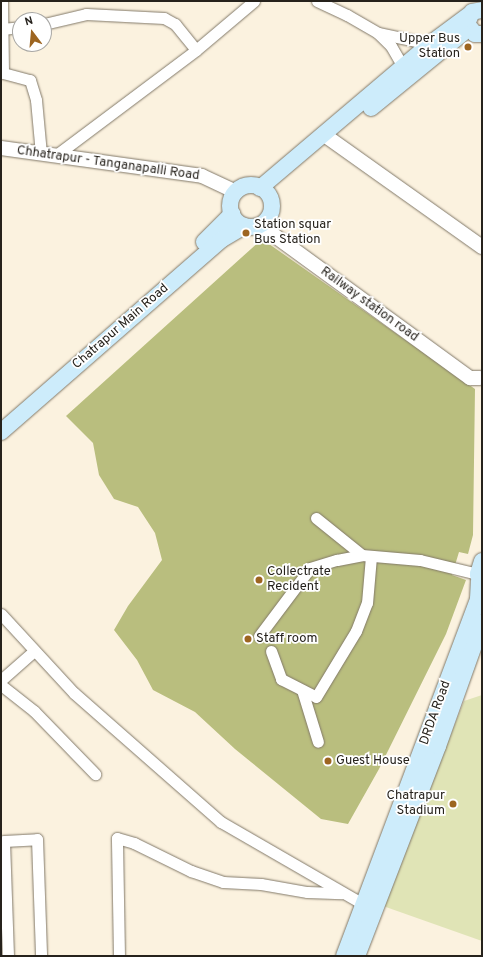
<!DOCTYPE html>
<html>
<head>
<meta charset="utf-8">
<style>
  body { margin:0 }
  #map { position:relative; width:483px; height:957px; overflow:hidden; background:#fbf2df; font-family:Overpass,sans-serif }
  div>[style] { position:absolute }
  .green>* { inset:0; background:#e0e4b6 }
  .forest>* { inset:0; background:#b9be7e }
  .roads { filter:drop-shadow(0 0 1px #827969) drop-shadow(0 0 1px #827969) }
  .minor>* { height:11px; margin:-5.5px; padding:0 5.5px; transform-origin:5.5px; border-radius:5.5px; background:#fff }
  .tertiary>* { height:14px; margin:-7px; padding:0 7px; transform-origin:7px; border-radius:7px; background:#fff }
  .secondary>* { height:16px; margin:-8px; padding:0 8px; transform-origin:8px; border-radius:8px; background:#cdecfb }
  .secondary>.ring { margin:-8px; padding:0; box-sizing:content-box; background:none; border:16px solid #cdecfb; border-radius:50% }
  .dots>* { width:11px; height:11px; translate:-50% -50%; box-sizing:border-box; border:2px solid #fff; border-radius:50% }
  span { translate:-50% -50%; white-space:nowrap; text-align:center; line-height:1.15; -webkit-text-stroke:3.5px #fff; paint-order:stroke }
  .poi-label { font-size:13px; color:#26221c }
  .right { translate:-100% -50%; text-align:right }
  .left { translate:0 -50%; text-align:left }
  .street-label { font-size:13px; color:#26221c }
  .frame { position:absolute; inset:0; border:2px solid #26221c; pointer-events:none }
  .north { position:absolute; left:12px; top:12px; width:40px; height:40px; box-sizing:border-box; background:#fff; border:1px solid #a8a7a4; border-radius:50%; rotate:344deg; font-size:11px; font-weight:700; line-height:16px; text-align:center; color:#26221c }
  .north::after { content:''; display:block; margin:auto; width:14px; height:18px; background:#9d6521; clip-path:polygon(50% 0,100% 100%,50% 72%,0 100%) }
</style>
</head>
<body>
<div id="map">
  <div class="green">
    <i style="clip-path:polygon(482px 695px,482px 941px,383px 906px,464px 701px)"></i>
  </div>
  <div class="forest">
    <i style="clip-path:polygon(262px 239px,475px 389px,473px 535px,468px 554px,459px 552px,452px 575px,466px 580px,446px 634px,379px 769px,348px 824px,321px 819px,235px 749px,195px 712px,153px 690px,137px 660px,114px 630px,128px 606px,162px 560px,155px 533px,138px 507px,114px 499px,99px 475px,93px 443px,66px 416px)"></i>
  </div>
  <div class="roads">
    <div class="minor">
      <i style="left:2px;top:1px;width:72px;rotate:89.2deg"></i>
      <i style="left:3px;top:73px;width:28px;rotate:15deg"></i>
      <i style="left:30px;top:80px;width:21px;rotate:73deg"></i>
      <i style="left:36px;top:100px;width:54px;rotate:84.7deg"></i>
      <i style="left:317px;top:1px;width:33px;rotate:25deg"></i>
      <i style="left:347px;top:15px;width:36px;rotate:30deg"></i>
      <i style="left:378px;top:33px;width:18px;rotate:45deg"></i>
      <i style="left:391px;top:46px;width:24px;rotate:60deg"></i>
      <i style="left:44px;top:24px;width:43px;rotate:-13.4deg"></i>
      <i style="left:86px;top:14px;width:78px;rotate:2.9deg"></i>
      <i style="left:164px;top:18px;width:13px;rotate:29deg"></i>
      <i style="left:175px;top:24px;width:33px;rotate:51deg"></i>
      <i style="left:2px;top:29px;width:18px;rotate:-6deg"></i>
      <i style="left:378px;top:33px;width:53px;rotate:11.9deg"></i>
      <i style="left:55px;top:156px;width:176px;rotate:-36.9deg"></i>
      <i style="left:196px;top:50px;width:76px;rotate:-40.2deg"></i>
      <i style="left:316px;top:518px;width:59px;rotate:38.8deg"></i>
      <i style="left:1px;top:614px;width:108px;rotate:47.3deg"></i>
      <i style="left:74px;top:693px;width:196px;rotate:41.3deg"></i>
      <i style="left:221px;top:822px;width:170px;rotate:30deg"></i>
      <i style="left:259px;top:636px;width:85px;rotate:-53.1deg"></i>
      <i style="left:310px;top:568px;width:28px;rotate:-17deg"></i>
      <i style="left:337px;top:560px;width:25px;rotate:-11deg"></i>
      <i style="left:362px;top:555px;width:58px;rotate:4.9deg"></i>
      <i style="left:420px;top:560px;width:60px;rotate:13.6deg"></i>
      <i style="left:271px;top:651px;width:30px;rotate:70deg"></i>
      <i style="left:281px;top:679px;width:39px;rotate:27deg"></i>
      <i style="left:316px;top:697px;width:77px;rotate:-58.8deg"></i>
      <i style="left:356px;top:631px;width:30px;rotate:-69deg"></i>
      <i style="left:367px;top:603px;width:47px;rotate:-85.1deg"></i>
      <i style="left:1px;top:680px;width:44px;rotate:-41.3deg"></i>
      <i style="left:1px;top:685px;width:42px;rotate:38.2deg"></i>
      <i style="left:34px;top:711px;width:88px;rotate:45.9deg"></i>
      <i style="left:302px;top:690px;width:54px;rotate:72.9deg"></i>
      <i style="left:8px;top:956px;width:115px;rotate:-92deg"></i>
      <i style="left:4px;top:841px;width:33px;rotate:-3deg"></i>
      <i style="left:37px;top:839px;width:117px;rotate:88deg"></i>
      <i style="left:119px;top:956px;width:118px;rotate:-91deg"></i>
      <i style="left:117px;top:838px;width:18px;rotate:16deg"></i>
      <i style="left:134px;top:843px;width:64px;rotate:26.2deg"></i>
      <i style="left:191px;top:871px;width:34px;rotate:19deg"></i>
      <i style="left:223px;top:882px;width:38px;rotate:3deg"></i>
      <i style="left:261px;top:884px;width:47px;rotate:9.9deg"></i>
      <i style="left:307px;top:892px;width:35px;rotate:2deg"></i>
    </div>
    <div class="tertiary">
      <i style="left:323px;top:134px;width:195px;rotate:35.4deg"></i>
      <i style="left:1px;top:148px;width:203px;rotate:7.9deg"></i>
      <i style="left:202px;top:176px;width:38px;rotate:25deg"></i>
      <i style="left:260px;top:225px;width:260px;rotate:36.1deg"></i>
      <i style="left:470px;top:378px;width:10px"></i>
    </div>
    <div class="secondary">
      <i style="left:482px;top:10px;width:10px;rotate:169deg"></i>
      <i style="left:472px;top:12px;width:13px;rotate:113deg"></i>
      <i style="left:467px;top:24px;width:13px;rotate:51deg"></i>
      <i style="left:475px;top:34px;width:7px"></i>
      <i style="left:371px;top:108px;width:119px;rotate:-39.2deg"></i>
      <i class="ring" style="left:230px;top:185px;width:26px;height:26px"></i>
      <i style="left:260px;top:188px;width:223px;rotate:-40.3deg"></i>
      <i style="left:430px;top:44px;width:49px;rotate:-36.6deg"></i>
      <i style="left:204px;top:242px;width:40px;rotate:-45deg"></i>
      <i style="left:1px;top:432px;width:292px;rotate:-41.1deg"></i>
      <i style="left:221px;top:240px;width:27px;rotate:-31deg"></i>
      <i style="left:482px;top:561px;width:14px;rotate:107deg"></i>
      <i style="left:478px;top:574px;width:13px;rotate:72deg"></i>
      <i style="left:344px;top:956px;width:381px;rotate:-69.4deg"></i>
      <i style="left:478px;top:599px;width:18px;rotate:-87deg"></i>
      <i style="left:357px;top:956px;width:225px;rotate:-68.9deg"></i>
      <i style="left:438px;top:746px;width:131px;rotate:-70.3deg"></i>
    </div>
  </div>
  <div class="dots">
    <i style="left:468px;top:47px;background:#9d6521"></i>
    <i style="left:246px;top:233px;background:#9d6521"></i>
    <i style="left:259px;top:580px;background:#9d6521"></i>
    <i style="left:248px;top:639px;background:#9d6521"></i>
    <i style="left:328px;top:761px;background:#9d6521"></i>
    <i style="left:453px;top:804px;background:#9d6521"></i>
  </div>
  <div class="poi-label">
    <span class="right" style="left:460px;top:47px">Upper Bus<br>Station</span>
    <span class="left" style="left:254px;top:233px">Station squar<br>Bus Station</span>
    <span class="left" style="left:267px;top:580px">Collectrate<br>Recident</span>
    <span class="left" style="left:256px;top:639px">Staff room</span>
    <span class="left" style="left:336px;top:761px">Guest House</span>
    <span class="right" style="left:445px;top:804px">Chatrapur<br>Stadium</span>
  </div>
  <div class="street-label">
    <span style="left:108px;top:164px;rotate:8deg">Chhatrapur - Tanganapalli Road</span>
    <span style="left:369px;top:305px;rotate:36deg">Railway station road</span>
    <span style="left:121px;top:327px;rotate:-41deg">Chatrapur Main Road</span>
    <span style="left:436px;top:713px;rotate:-70deg">DRDA Road</span>
  </div>
  <div class="frame"></div>
  <div class="north">N</div>
</div>
</body>
</html>
